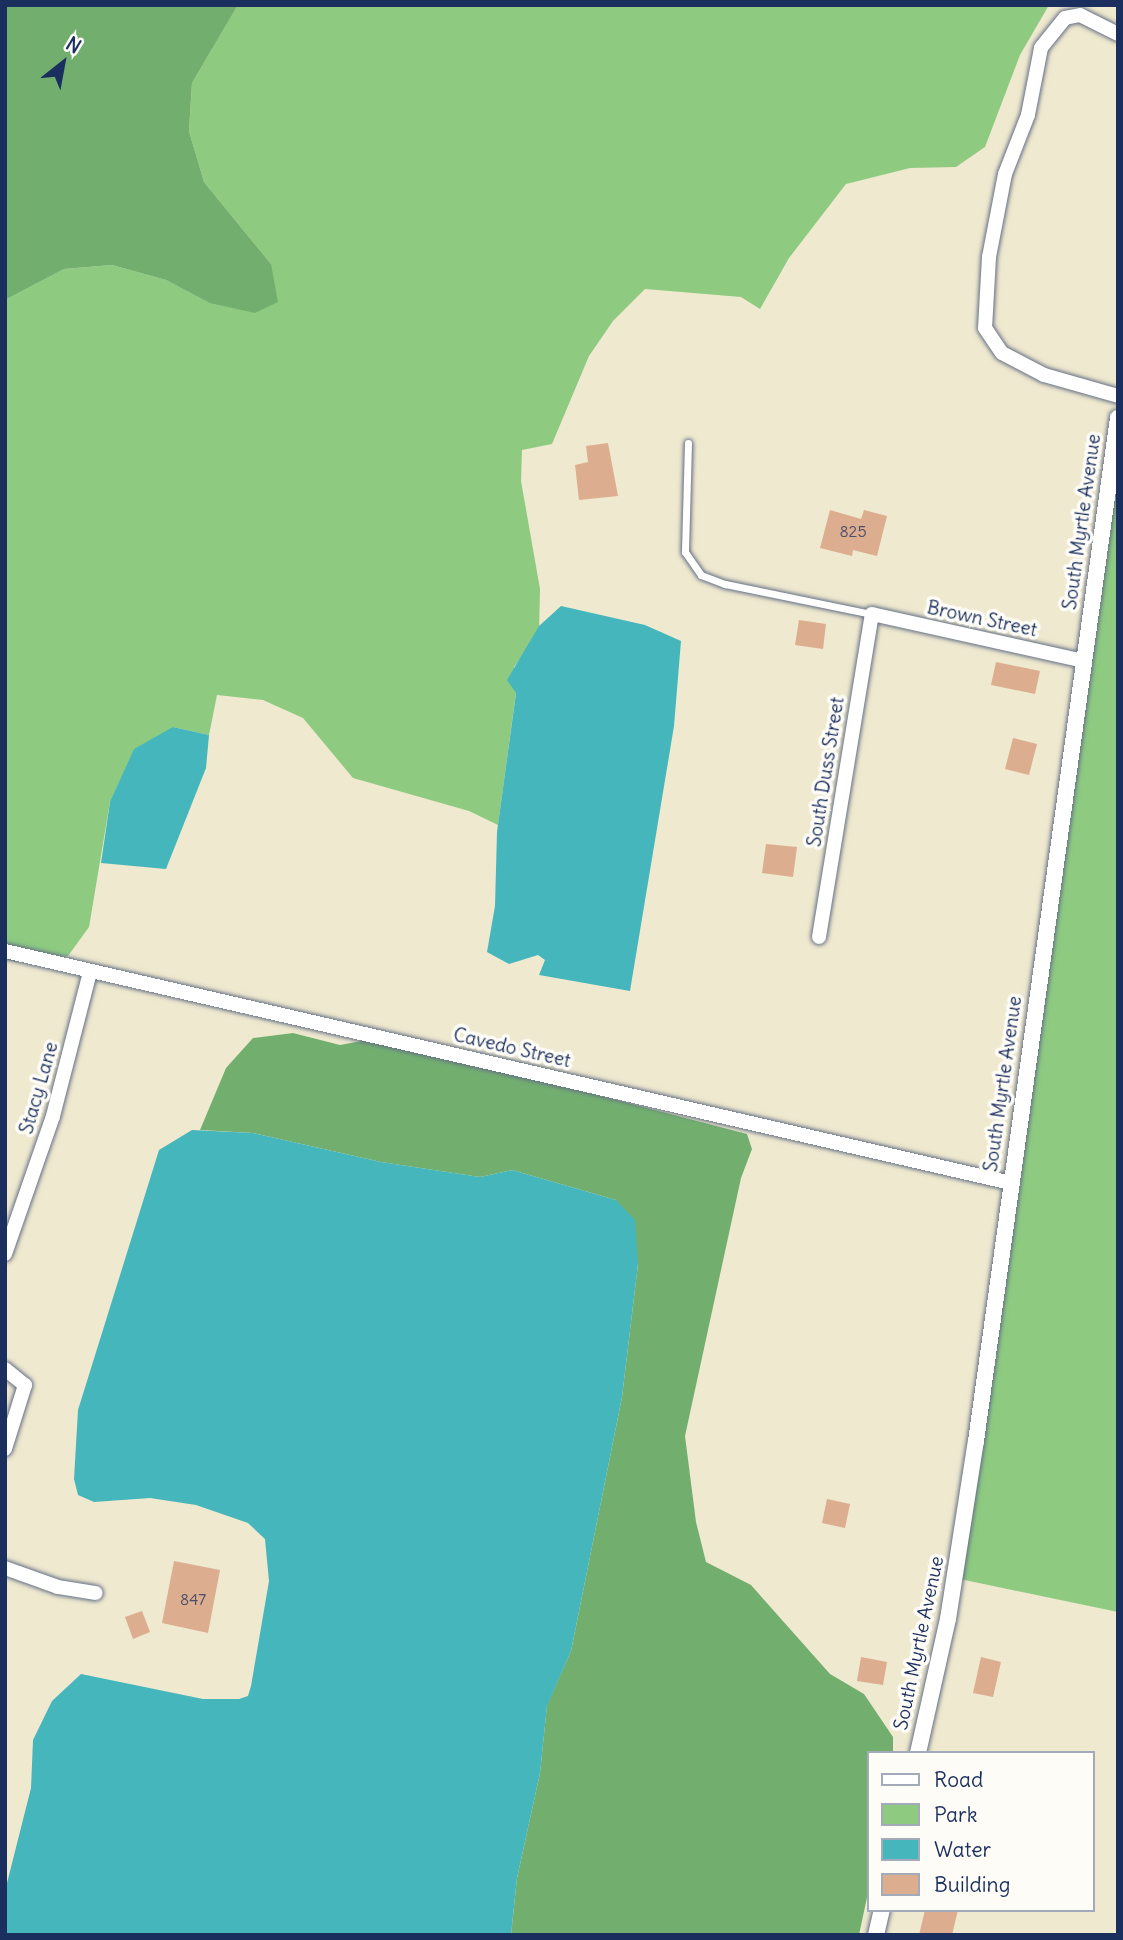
<!DOCTYPE html>
<html>
<head>
<meta charset="utf-8">
<style>
  body { margin:0 }
  #map { position:relative; width:1123px; height:1940px; overflow:hidden; background:#efe9cf; font-family:Delius,sans-serif }
  div>[style] { position:absolute }
  .green>* { inset:0; background:#8ecb81 }
  .forest>* { inset:0; background:#72af6f }
  .water>* { inset:0; background:#46b6bd }
  .building>* { inset:0; background:#dcad8f }
  .roads { filter:drop-shadow(0 0 2px #657086) drop-shadow(0 0 2px #657086) }
  .service>* { height:7px; margin:-3.5px; padding:0 3.5px; transform-origin:3.5px; border-radius:3.5px; background:#fff }
  .minor>* { height:14px; margin:-7px; padding:0 7px; transform-origin:7px; border-radius:7px; background:#fff }
  .tertiary>* { height:16px; margin:-8px; padding:0 8px; transform-origin:8px; border-radius:8px; background:#fff }
  span { translate:-50% -50%; white-space:nowrap; text-align:center; line-height:1.15; -webkit-text-stroke:7px #fdfcf7; paint-order:stroke }
  .number-label { font-size:16px; color:#4b4e6a }
  .number-label span { -webkit-text-stroke-width:0 }
  .street-label { font-size:19px; color:#1b2f5e }
  .frame { position:absolute; inset:0; border:7px solid #1b2f5e; pointer-events:none }
  .legend { position:absolute; left:867px; top:1751px; width:228px; height:161px; box-sizing:border-box; background:#fdfcf7; border:2px solid #a3aaba; margin:0; padding:9px 12px; list-style:none; font-size:21px; color:#1b2f5e }
  .legend li { display:flex; align-items:center; gap:14px; height:35px }
  .legend b { width:35px; border:2px solid #a3aaba }
  .north { position:absolute; left:28px; top:28px; width:70px; height:70px; -webkit-text-stroke:5px #fdfcf7; paint-order:stroke; rotate:31deg; font-size:19px; font-weight:700; line-height:28px; text-align:center; color:#1b2f5e }
  .north::after { content:''; display:block; margin:auto; width:24px; height:32px; background:#1b2f5e; clip-path:polygon(50% 0,100% 100%,50% 72%,0 100%) }
</style>
</head>
<body>
<div id="map">
  <div class="green">
    <i style="clip-path:polygon(238px 5px,1049px 5px,1020px 55px,985px 147px,956px 167px,910px 168px,846px 184px,789px 258px,760px 309px,741px 297px,645px 289px,613px 321px,589px 356px,552px 444px,522px 450px,521px 481px,540px 589px,539px 633px,514px 667px,516px 692px,498px 825px,469px 811px,353px 778px,303px 718px,263px 700px,217px 695px,209px 735px,173px 727px,110px 802px,89px 927px,68px 956px,15px 962px,5px 959px,5px 300px,64px 269px,112px 265px,166px 280px,211px 303px,271px 264px,204px 182px,189px 131px,192px 83px)"></i>
    <i style="clip-path:polygon(1118px 418px,1118px 1612px,955px 1578px)"></i>
  </div>
  <div class="forest">
    <i style="clip-path:polygon(5px 5px,238px 5px,192px 83px,189px 131px,204px 182px,271px 264px,278px 302px,255px 313px,210px 303px,166px 280px,112px 265px,64px 269px,5px 300px)"></i>
    <i style="clip-path:polygon(293px 1033px,340px 1045px,378px 1038px,747px 1134px,752px 1149px,741px 1178px,685px 1436px,696px 1522px,706px 1562px,751px 1585px,830px 1674px,864px 1694px,893px 1737px,893px 1753px,869px 1753px,869px 1888px,859px 1935px,511px 1935px,517px 1878px,540px 1773px,547px 1705px,571px 1651px,622px 1397px,638px 1264px,616px 1200px,512px 1170px,480px 1177px,381px 1162px,253px 1133px,200px 1130px,226px 1068px,253px 1038px)"></i>
  </div>
  <div class="water">
    <i style="clip-path:polygon(561px 606px,645px 625px,681px 641px,674px 726px,630px 991px,539px 975px,545px 960px,538px 955px,509px 964px,487px 952px,495px 906px,497px 832px,516px 693px,507px 680px,539px 626px)"></i>
    <i style="clip-path:polygon(173px 727px,209px 735px,206px 768px,166px 869px,101px 863px,110px 802px,134px 749px)"></i>
    <i style="clip-path:polygon(192px 1130px,253px 1133px,381px 1162px,480px 1177px,512px 1170px,616px 1200px,635px 1220px,638px 1264px,622px 1397px,571px 1651px,547px 1706px,540px 1773px,517px 1878px,511px 1935px,5px 1935px,6px 1887px,31px 1788px,33px 1740px,52px 1701px,81px 1674px,203px 1699px,239px 1699px,248px 1696px,251px 1686px,269px 1581px,265px 1539px,248px 1523px,196px 1505px,150px 1498px,94px 1502px,78px 1495px,74px 1479px,78px 1410px,159px 1150px)"></i>
  </div>
  <div class="building">
    <i style="clip-path:polygon(608px 443px,618px 496px,579px 500px,575px 465px,588px 462px,586px 446px)"></i>
    <i style="clip-path:polygon(830px 510px,861px 519px,864px 510px,887px 516px,877px 556px,853px 550px,852px 556px,820px 548px)"></i>
    <i style="clip-path:polygon(799px 620px,826px 624px,823px 649px,795px 645px)"></i>
    <i style="clip-path:polygon(996px 662px,1040px 671px,1035px 694px,991px 685px)"></i>
    <i style="clip-path:polygon(1013px 738px,1037px 744px,1029px 775px,1005px 769px)"></i>
    <i style="clip-path:polygon(766px 844px,797px 847px,793px 877px,762px 873px)"></i>
    <i style="clip-path:polygon(827px 1499px,850px 1504px,845px 1528px,822px 1523px)"></i>
    <i style="clip-path:polygon(174px 1561px,220px 1570px,208px 1633px,162px 1623px)"></i>
    <i style="clip-path:polygon(142px 1611px,150px 1632px,133px 1639px,125px 1617px)"></i>
    <i style="clip-path:polygon(861px 1657px,887px 1662px,883px 1685px,857px 1681px)"></i>
    <i style="clip-path:polygon(981px 1657px,1001px 1662px,993px 1697px,973px 1693px)"></i>
    <i style="clip-path:polygon(925px 1910px,958px 1910px,952px 1935px,919px 1935px)"></i>
  </div>
  <div class="roads">
    <div class="service">
      <i style="left:688px;top:443px;width:109px;rotate:91.6deg"></i>
      <i style="left:685px;top:552px;width:28px;rotate:55deg"></i>
      <i style="left:701px;top:575px;width:26px;rotate:21deg"></i>
      <i style="left:725px;top:584px;width:149px;rotate:11.6deg"></i>
    </div>
    <div class="minor">
      <i style="left:1118px;top:34px;width:42px;rotate:-153.4deg"></i>
      <i style="left:1080px;top:15px;width:15px;rotate:169deg"></i>
      <i style="left:1065px;top:18px;width:38px;rotate:129deg"></i>
      <i style="left:1041px;top:48px;width:68px;rotate:101deg"></i>
      <i style="left:1028px;top:115px;width:63px;rotate:111.3deg"></i>
      <i style="left:1005px;top:174px;width:85px;rotate:100.9deg"></i>
      <i style="left:989px;top:257px;width:71px;rotate:93.2deg"></i>
      <i style="left:985px;top:328px;width:30px;rotate:56deg"></i>
      <i style="left:1002px;top:353px;width:47px;rotate:27.6deg"></i>
      <i style="left:1044px;top:375px;width:77px;rotate:15.8deg"></i>
      <i style="left:819px;top:937px;width:327px;rotate:-80.7deg"></i>
      <i style="left:872px;top:614px;width:217px;rotate:12.5deg"></i>
      <i style="left:5px;top:951px;width:1032px;rotate:12.99deg"></i>
      <i style="left:5px;top:1254px;width:146px;rotate:-70.8deg"></i>
      <i style="left:53px;top:1116px;width:149px;rotate:-75.6deg"></i>
      <i style="left:5px;top:1369px;width:26px;rotate:39deg"></i>
      <i style="left:25px;top:1385px;width:67px;rotate:107.4deg"></i>
      <i style="left:5px;top:1568px;width:56px;rotate:19.7deg"></i>
      <i style="left:58px;top:1587px;width:38px;rotate:9deg"></i>
    </div>
    <div class="tertiary">
      <i style="left:918px;top:1753px;width:137px;rotate:-77.4deg"></i>
      <i style="left:948px;top:1619px;width:180px;rotate:-81.1deg"></i>
      <i style="left:976px;top:1441px;width:1033px;rotate:-82.1deg"></i>
      <i style="left:876px;top:1935px;width:26px;rotate:-77deg"></i>
    </div>
  </div>
  <div class="number-label">
    <span style="left:853px;top:531px">825</span>
    <span style="left:193px;top:1599px">847</span>
  </div>
  <div class="street-label">
    <span style="left:1082px;top:522px;rotate:-82deg">South Myrtle Avenue</span>
    <span style="left:982px;top:619px;rotate:12deg">Brown Street</span>
    <span style="left:826px;top:772px;rotate:-81deg">South Duss Street</span>
    <span style="left:512px;top:1048px;rotate:13deg">Cavedo Street</span>
    <span style="left:1003px;top:1084px;rotate:-82deg">South Myrtle Avenue</span>
    <span style="left:39px;top:1088px;rotate:-74deg">Stacy Lane</span>
    <span style="left:919px;top:1643px;rotate:-78deg">South Myrtle Avenue</span>
  </div>
  <div class="frame"></div>
  <ul class="legend">
  <li><b style="height:9px;background:#fff"></b>Road</li>
  <li><b style="height:19px;background:#8ecb81"></b>Park</li>
  <li><b style="height:19px;background:#46b6bd"></b>Water</li>
  <li><b style="height:19px;background:#dcad8f"></b>Building</li>
  </ul>
  <div class="north">N</div>
</div>
</body>
</html>
